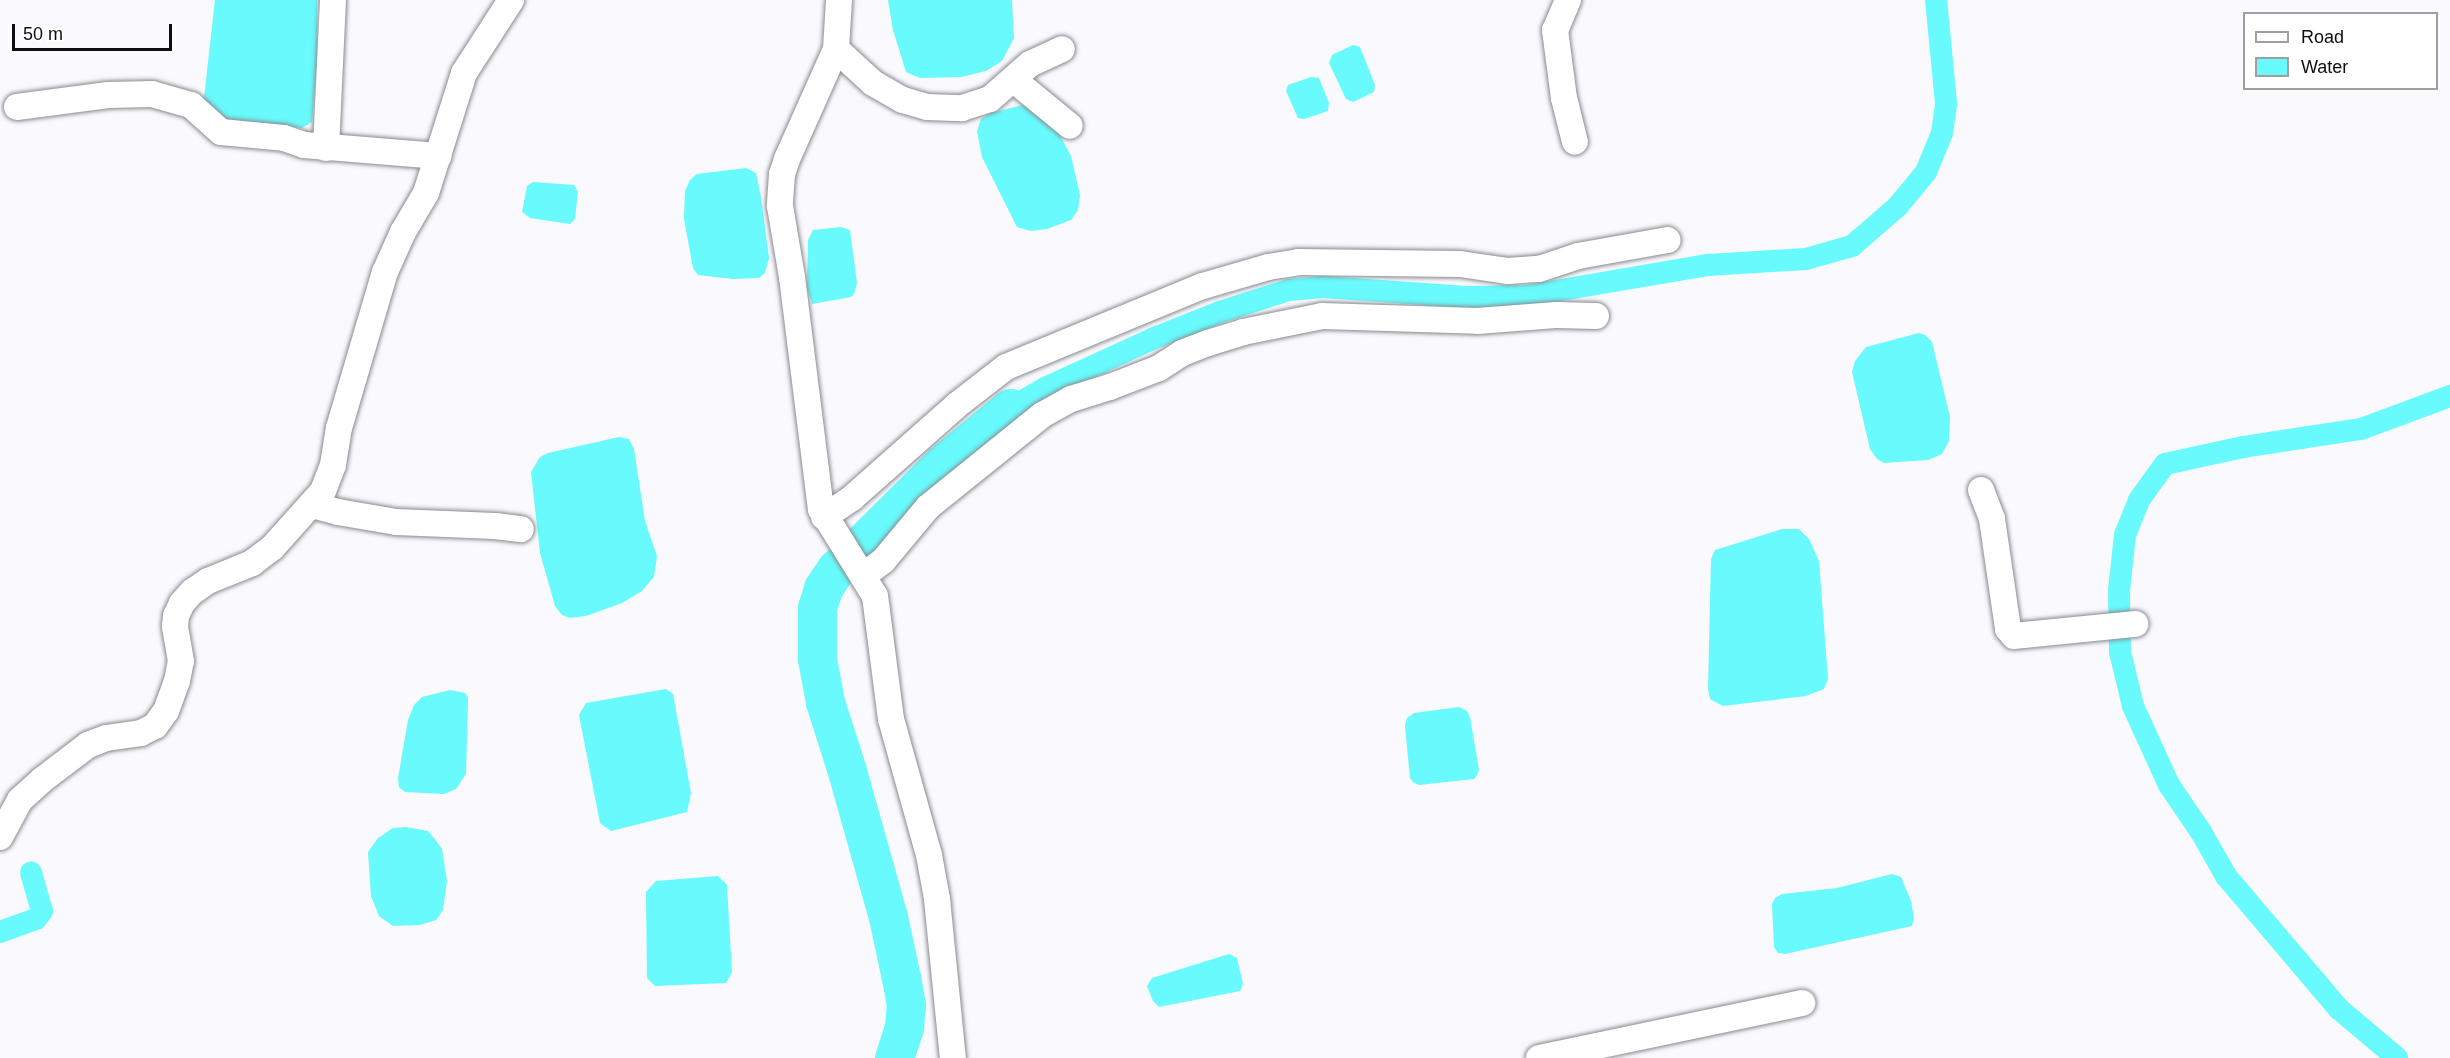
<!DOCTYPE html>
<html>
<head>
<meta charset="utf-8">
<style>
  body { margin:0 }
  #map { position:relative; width:2450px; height:1058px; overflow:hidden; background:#f9f9fe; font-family:Arial,sans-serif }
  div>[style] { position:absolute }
  .water>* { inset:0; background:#68fafc }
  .canal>* { height:22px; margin:-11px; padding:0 11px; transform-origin:11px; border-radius:11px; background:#68fafc }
  .river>* { height:39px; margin:-19.5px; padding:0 19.5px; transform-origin:19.5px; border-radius:19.5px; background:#68fafc }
  .roads { filter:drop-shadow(0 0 2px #898a90) drop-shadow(0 0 2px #898a90) }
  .minor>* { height:26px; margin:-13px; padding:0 13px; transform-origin:13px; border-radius:13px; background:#fff }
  span { translate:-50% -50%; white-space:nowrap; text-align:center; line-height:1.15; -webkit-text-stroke:4.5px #fff; paint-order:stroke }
  .legend { position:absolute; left:2243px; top:12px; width:195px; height:78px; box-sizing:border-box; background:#fff; border:2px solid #9f9f9f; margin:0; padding:8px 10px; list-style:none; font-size:18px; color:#0e0e10 }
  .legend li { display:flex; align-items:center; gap:12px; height:30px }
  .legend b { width:30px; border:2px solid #9f9f9f }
  .scale { position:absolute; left:12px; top:24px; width:160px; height:27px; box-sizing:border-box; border:3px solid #0e0e10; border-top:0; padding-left:8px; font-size:18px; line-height:21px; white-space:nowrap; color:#0e0e10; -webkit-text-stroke:4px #fff; paint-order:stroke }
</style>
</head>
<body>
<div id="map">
  <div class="water">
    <i style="clip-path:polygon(215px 0,317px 0,317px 65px,312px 122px,302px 128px,211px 117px,205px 109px,204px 98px)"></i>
    <i style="clip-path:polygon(888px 0,1012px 0,1014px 38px,1002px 61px,986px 71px,961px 77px,920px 78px,906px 72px,893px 30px)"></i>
    <i style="clip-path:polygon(1353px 45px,1360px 47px,1375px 85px,1374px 92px,1353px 102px,1346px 99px,1329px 63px,1332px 55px)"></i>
    <i style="clip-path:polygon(1311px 77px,1319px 78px,1329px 103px,1328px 111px,1304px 119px,1298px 118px,1286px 91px,1288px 85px)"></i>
    <i style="clip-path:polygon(1027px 104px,1047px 111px,1071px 156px,1080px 195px,1078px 210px,1071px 220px,1047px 229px,1031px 231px,1017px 227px,982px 157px,977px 131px,981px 119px,990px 113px)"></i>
    <i style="clip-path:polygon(746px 168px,756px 173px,761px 197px,769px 258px,765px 273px,759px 278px,733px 279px,698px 275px,693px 268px,684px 219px,685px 191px,690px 180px,697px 174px)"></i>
    <i style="clip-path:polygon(533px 182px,574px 185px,578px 192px,575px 219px,570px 224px,530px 218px,522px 212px,527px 186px)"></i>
    <i style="clip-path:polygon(841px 227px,850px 230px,857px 283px,854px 294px,851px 297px,812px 304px,807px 288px,808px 240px,813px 230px)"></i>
    <i style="clip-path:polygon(1919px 333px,1925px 335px,1932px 342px,1950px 417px,1949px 441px,1942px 454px,1928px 460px,1884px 463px,1877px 459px,1870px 449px,1852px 372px,1855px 361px,1866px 347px)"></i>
    <i style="clip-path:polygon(619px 437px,629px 439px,634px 449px,645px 521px,657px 556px,654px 577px,642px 591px,622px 603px,586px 616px,570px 618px,562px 615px,555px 606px,540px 553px,531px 472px,540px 457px,548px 453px)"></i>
    <i style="clip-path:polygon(1782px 529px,1799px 529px,1809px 539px,1819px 561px,1828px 679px,1824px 689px,1806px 696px,1723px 706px,1710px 699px,1708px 689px,1711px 559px,1715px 550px)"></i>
    <i style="clip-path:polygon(666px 689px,673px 694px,691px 793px,687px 812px,611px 831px,600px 823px,579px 715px,586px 703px)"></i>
    <i style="clip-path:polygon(450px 690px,465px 693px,468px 698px,466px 774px,456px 789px,444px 794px,405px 792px,399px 787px,398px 778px,408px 720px,414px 705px,422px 697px)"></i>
    <i style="clip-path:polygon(1459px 707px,1467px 711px,1470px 717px,1479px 770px,1477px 775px,1474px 779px,1419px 785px,1413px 782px,1410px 778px,1405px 726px,1407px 718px,1414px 713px)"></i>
    <i style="clip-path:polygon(406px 827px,428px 831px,434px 838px,442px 849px,447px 881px,443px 910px,436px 920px,420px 925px,393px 926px,379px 916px,371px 896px,368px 852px,378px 838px,393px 828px)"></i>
    <i style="clip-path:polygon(1892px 874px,1901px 877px,1911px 901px,1914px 918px,1912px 926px,1785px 954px,1778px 953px,1774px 947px,1772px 904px,1775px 898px,1782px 894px,1837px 888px)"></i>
    <i style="clip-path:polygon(718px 876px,727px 885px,732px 972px,726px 983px,655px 986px,647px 978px,646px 892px,656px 881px)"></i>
    <i style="clip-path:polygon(1229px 954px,1237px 958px,1243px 984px,1240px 991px,1159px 1007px,1153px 1001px,1147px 986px,1152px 978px)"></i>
  </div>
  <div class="canal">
    <i style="left:1010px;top:408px;width:40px;rotate:-29.7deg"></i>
    <i style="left:1045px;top:388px;width:118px;rotate:-24.6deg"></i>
    <i style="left:1152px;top:339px;width:73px;rotate:-21.7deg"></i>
    <i style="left:1220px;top:312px;width:72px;rotate:-17.7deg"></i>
    <i style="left:1289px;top:290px;width:34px;rotate:-5deg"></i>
    <i style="left:1323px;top:287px;width:144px;rotate:4deg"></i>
    <i style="left:1467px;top:297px;width:59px;rotate:-1deg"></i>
    <i style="left:1526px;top:296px;width:185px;rotate:-9.7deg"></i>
    <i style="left:1708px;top:265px;width:98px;rotate:-3.5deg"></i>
    <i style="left:1806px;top:259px;width:48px;rotate:-15.8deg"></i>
    <i style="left:1852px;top:246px;width:61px;rotate:-41deg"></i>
    <i style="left:1898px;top:206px;width:44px;rotate:-50.5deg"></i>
    <i style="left:1926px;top:172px;width:42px;rotate:-67.7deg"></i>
    <i style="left:1942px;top:133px;width:30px;rotate:-82deg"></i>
    <i style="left:1946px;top:103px;width:103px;rotate:-95.5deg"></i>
    <i style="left:0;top:932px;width:38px;rotate:-20deg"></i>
    <i style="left:36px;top:919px;width:10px;rotate:-53deg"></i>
    <i style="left:42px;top:911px;width:40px;rotate:-106deg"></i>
    <i style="left:2397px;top:1058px;width:76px;rotate:-139.8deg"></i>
    <i style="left:2339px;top:1009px;width:175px;rotate:-130.4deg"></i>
    <i style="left:2226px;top:876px;width:51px;rotate:-119.6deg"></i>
    <i style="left:2201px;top:832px;width:57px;rotate:-124.2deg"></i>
    <i style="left:2169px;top:785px;width:87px;rotate:-114.5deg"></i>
    <i style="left:2133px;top:706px;width:56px;rotate:-103.5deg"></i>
    <i style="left:2120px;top:652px;width:61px;rotate:-90.9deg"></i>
    <i style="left:2119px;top:591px;width:56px;rotate:-83.9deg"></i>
    <i style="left:2125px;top:535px;width:38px;rotate:-68deg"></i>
    <i style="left:2139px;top:500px;width:44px;rotate:-54.2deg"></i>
    <i style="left:2165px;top:464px;width:80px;rotate:-12.3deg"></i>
    <i style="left:2243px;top:447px;width:119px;rotate:-8.7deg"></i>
    <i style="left:2361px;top:429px;width:95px;rotate:-20.3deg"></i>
  </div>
  <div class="river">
    <i style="left:894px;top:1058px;width:33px;rotate:-72deg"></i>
    <i style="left:904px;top:1027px;width:22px;rotate:-85deg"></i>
    <i style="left:906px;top:1005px;width:27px;rotate:-100deg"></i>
    <i style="left:901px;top:978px;width:62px;rotate:-102deg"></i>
    <i style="left:888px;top:917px;width:152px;rotate:-105.7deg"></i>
    <i style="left:847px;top:771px;width:72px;rotate:-107.7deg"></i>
    <i style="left:825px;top:702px;width:44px;rotate:-100.5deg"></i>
    <i style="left:817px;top:659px;width:51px;rotate:-90deg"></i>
    <i style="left:817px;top:608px;width:21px;rotate:-73deg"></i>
    <i style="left:823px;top:588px;width:23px;rotate:-56deg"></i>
    <i style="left:836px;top:569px;width:149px;rotate:-44.7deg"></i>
    <i style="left:942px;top:464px;width:88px;rotate:-39.5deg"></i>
  </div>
  <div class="roads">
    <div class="minor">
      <i style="left:839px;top:0;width:49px;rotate:93.5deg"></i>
      <i style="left:836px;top:49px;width:120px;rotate:114deg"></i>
      <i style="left:787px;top:159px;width:16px;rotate:108deg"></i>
      <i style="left:782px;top:174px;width:32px;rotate:94deg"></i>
      <i style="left:780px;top:206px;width:72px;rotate:80.4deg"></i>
      <i style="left:792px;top:277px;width:234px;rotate:82.9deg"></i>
      <i style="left:821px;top:509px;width:102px;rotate:58.2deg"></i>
      <i style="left:875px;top:596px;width:124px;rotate:82.6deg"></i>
      <i style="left:891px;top:719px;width:141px;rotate:74.4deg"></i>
      <i style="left:929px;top:855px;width:45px;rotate:79.7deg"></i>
      <i style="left:937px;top:899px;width:160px;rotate:84.3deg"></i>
      <i style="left:1568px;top:0;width:33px;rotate:113deg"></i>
      <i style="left:1555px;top:30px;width:69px;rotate:82.5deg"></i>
      <i style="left:1564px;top:98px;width:45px;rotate:76deg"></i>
      <i style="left:836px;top:49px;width:50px;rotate:42.6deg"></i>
      <i style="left:873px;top:83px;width:34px;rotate:30deg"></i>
      <i style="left:903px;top:100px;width:25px;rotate:16deg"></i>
      <i style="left:927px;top:107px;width:35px;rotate:2deg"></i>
      <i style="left:962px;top:108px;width:29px;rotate:-18deg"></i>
      <i style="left:990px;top:99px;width:53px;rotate:-41.2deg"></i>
      <i style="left:1030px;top:64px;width:35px;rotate:-25deg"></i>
      <i style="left:1014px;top:80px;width:72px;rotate:39.4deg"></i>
      <i style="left:17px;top:107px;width:92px;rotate:-7.5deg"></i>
      <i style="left:108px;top:95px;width:44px;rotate:-1.3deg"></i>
      <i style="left:152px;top:94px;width:41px;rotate:15.8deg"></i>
      <i style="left:191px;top:105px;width:40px;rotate:42deg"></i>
      <i style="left:221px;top:132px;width:63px;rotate:5.4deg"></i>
      <i style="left:284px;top:138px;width:21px;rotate:19deg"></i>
      <i style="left:304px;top:145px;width:135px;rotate:4.7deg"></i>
      <i style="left:326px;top:148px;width:148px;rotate:-87.3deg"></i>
      <i style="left:1981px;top:490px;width:31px;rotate:69deg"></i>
      <i style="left:1992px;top:519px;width:111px;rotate:81.7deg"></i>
      <i style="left:2008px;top:629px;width:9px;rotate:49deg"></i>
      <i style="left:2014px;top:636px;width:122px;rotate:-5.7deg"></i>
      <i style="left:312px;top:505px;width:27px;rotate:15deg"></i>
      <i style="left:338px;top:512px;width:59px;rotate:9.8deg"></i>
      <i style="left:396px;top:522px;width:99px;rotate:2.3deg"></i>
      <i style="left:495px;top:526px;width:26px;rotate:7deg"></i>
      <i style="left:824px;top:517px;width:34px;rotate:-34deg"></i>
      <i style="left:852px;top:498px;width:140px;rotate:-41.5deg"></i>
      <i style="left:957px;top:405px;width:62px;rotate:-37.8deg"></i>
      <i style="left:1006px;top:367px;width:213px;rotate:-22.4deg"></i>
      <i style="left:1203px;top:286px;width:68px;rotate:-16.3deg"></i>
      <i style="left:1268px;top:267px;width:30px;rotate:-9deg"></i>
      <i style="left:1298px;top:262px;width:162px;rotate:0.7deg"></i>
      <i style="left:1460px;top:264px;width:49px;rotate:8.3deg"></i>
      <i style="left:1508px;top:271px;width:31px;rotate:-4deg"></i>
      <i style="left:1539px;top:269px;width:41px;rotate:-18.4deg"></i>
      <i style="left:1578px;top:256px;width:91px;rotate:-10.1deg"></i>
      <i style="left:863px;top:576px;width:25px;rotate:-37deg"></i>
      <i style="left:883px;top:561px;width:70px;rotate:-50.2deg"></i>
      <i style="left:928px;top:507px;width:146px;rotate:-38.9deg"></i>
      <i style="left:1042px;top:415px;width:33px;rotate:-29deg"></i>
      <i style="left:1071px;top:399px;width:41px;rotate:-17.1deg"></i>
      <i style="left:1110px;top:387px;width:53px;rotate:-21.2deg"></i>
      <i style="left:1159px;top:368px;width:27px;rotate:-33deg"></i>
      <i style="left:1182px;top:353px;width:28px;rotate:-21deg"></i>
      <i style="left:1208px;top:343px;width:37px;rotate:-17deg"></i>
      <i style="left:1243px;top:332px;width:81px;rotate:-11.4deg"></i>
      <i style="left:1322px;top:316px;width:155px;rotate:1.8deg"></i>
      <i style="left:1477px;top:321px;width:79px;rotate:-4.3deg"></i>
      <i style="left:1556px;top:315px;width:40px;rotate:1.4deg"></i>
      <i style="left:0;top:837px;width:42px;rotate:-61.6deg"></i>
      <i style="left:20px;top:800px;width:30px;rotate:-42deg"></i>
      <i style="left:42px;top:780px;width:58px;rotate:-37.3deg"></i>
      <i style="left:88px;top:745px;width:19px;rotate:-21deg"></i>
      <i style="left:106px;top:738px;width:35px;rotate:-8deg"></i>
      <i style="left:141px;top:733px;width:16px;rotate:-27deg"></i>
      <i style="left:155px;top:726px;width:19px;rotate:-54deg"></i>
      <i style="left:166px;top:711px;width:32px;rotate:-70deg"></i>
      <i style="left:177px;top:681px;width:20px;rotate:-79deg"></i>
      <i style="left:181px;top:661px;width:35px;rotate:-100deg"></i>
      <i style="left:175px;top:627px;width:11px;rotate:-85deg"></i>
      <i style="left:176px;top:616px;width:14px;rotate:-65deg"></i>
      <i style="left:182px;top:603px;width:15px;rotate:-48deg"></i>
      <i style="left:192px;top:592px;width:19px;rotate:-35deg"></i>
      <i style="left:208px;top:581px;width:48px;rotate:-22.2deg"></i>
      <i style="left:252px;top:563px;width:25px;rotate:-37deg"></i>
      <i style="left:272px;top:548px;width:76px;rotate:-48.2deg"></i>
      <i style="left:323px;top:491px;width:28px;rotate:-69deg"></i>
      <i style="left:333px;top:465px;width:37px;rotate:-81deg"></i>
      <i style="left:339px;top:428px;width:163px;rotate:-73.6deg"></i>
      <i style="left:385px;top:272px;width:44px;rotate:-65.8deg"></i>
      <i style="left:403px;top:232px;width:45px;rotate:-59.5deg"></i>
      <i style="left:426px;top:193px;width:126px;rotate:-72.4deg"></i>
      <i style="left:464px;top:73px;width:87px;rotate:-57.2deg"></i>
      <i style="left:1539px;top:1058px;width:269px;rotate:-11.8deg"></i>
    </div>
  </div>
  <ul class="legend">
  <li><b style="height:8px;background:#fff"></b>Road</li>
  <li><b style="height:16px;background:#68fafc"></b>Water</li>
  </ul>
  <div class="scale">50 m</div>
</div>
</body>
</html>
